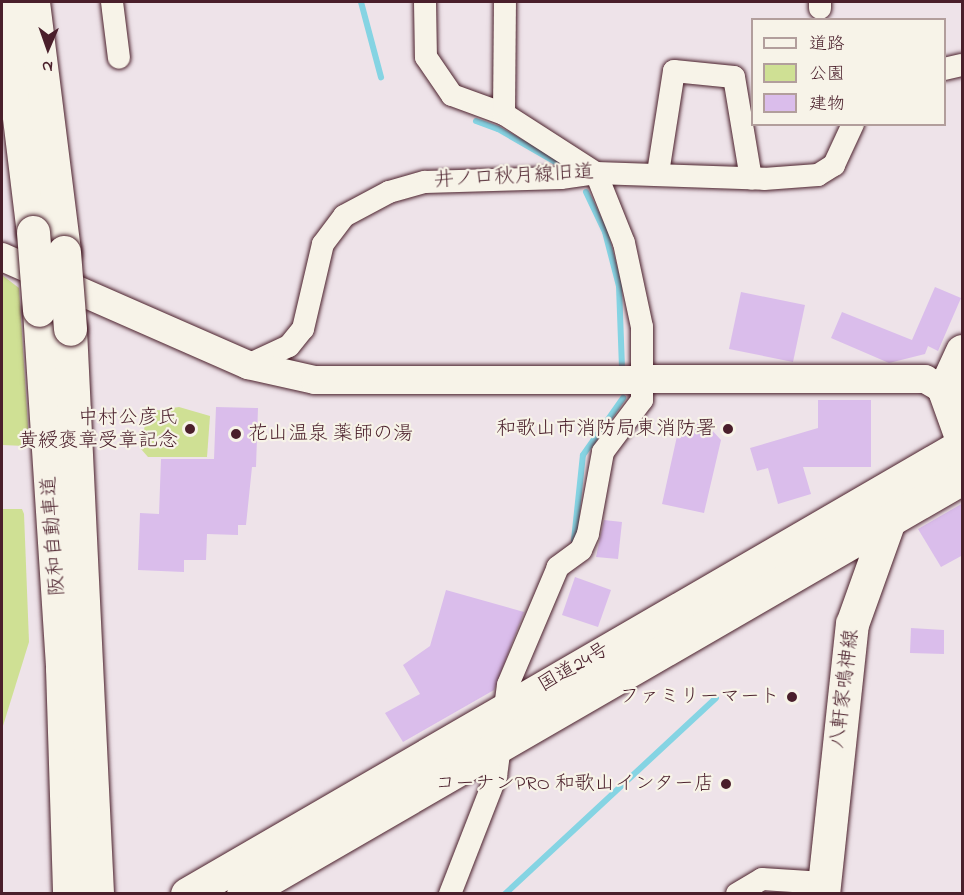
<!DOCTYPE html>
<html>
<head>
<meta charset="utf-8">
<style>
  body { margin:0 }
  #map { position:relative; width:964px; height:895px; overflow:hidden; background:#eee3e9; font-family:"Indie Flower","Klee One",sans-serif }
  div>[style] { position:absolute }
  .green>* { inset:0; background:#cfe094 }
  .stream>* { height:6px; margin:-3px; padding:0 3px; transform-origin:3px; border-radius:3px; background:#85d4e3 }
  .building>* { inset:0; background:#dabdeb }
  .roads { filter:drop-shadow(0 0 2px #4a1f2b) drop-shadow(0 0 2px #4a1f2b) }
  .minor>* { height:22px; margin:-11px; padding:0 11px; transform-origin:11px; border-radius:11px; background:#f7f3e8 }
  .tertiary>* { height:28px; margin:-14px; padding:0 14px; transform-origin:14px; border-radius:14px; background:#f7f3e8 }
  .secondary>* { height:33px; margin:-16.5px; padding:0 16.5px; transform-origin:16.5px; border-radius:16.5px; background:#f7f3e8 }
  .trunk>* { height:33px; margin:-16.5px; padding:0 16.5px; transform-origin:16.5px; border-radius:16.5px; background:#f7f3e8 }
  .motorway>* { height:33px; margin:-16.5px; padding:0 16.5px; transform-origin:16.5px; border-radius:16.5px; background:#f7f3e8 }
  .bridges { filter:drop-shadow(0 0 2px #4a1f2b) drop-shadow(0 0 2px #4a1f2b) }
  .motorway-bridge>* { height:33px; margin:-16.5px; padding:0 16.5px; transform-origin:16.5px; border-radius:16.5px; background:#f7f3e8 }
  .dots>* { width:16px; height:16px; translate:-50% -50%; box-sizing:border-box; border:3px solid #f7f3e8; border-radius:50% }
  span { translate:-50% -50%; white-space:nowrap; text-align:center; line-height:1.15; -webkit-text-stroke:4.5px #f7f3e8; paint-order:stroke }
  .street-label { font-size:20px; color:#4a1f2b }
  .poi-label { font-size:20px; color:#4a1f2b }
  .right { translate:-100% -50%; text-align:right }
  .left { translate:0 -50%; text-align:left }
  .frame { position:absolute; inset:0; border:3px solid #4a1f2b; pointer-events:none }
  .legend { position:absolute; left:751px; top:18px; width:195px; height:108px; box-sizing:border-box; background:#f7f3e8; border:2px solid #b29e9c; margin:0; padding:8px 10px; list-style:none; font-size:18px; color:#4a1f2b }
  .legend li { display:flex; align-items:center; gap:12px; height:30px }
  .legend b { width:30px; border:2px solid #b29e9c }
  .north { position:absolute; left:18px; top:18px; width:60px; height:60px; -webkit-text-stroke:4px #f7f3e8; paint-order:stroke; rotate:182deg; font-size:16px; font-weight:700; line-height:24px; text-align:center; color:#4a1f2b }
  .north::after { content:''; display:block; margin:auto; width:21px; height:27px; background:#4a1f2b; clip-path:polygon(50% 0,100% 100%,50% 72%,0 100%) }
</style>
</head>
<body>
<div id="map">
  <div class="green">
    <i style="clip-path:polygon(2px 275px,19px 288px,29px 442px,25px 446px,2px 445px)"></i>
    <i style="clip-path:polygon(179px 407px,210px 416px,207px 457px,148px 457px,141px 449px,146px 417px,153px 411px)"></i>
    <i style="clip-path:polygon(2px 509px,22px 509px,24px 514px,29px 642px,2px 729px)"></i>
  </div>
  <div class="stream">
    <i style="left:361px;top:2px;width:78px;rotate:75.1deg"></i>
    <i style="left:476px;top:121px;width:23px;rotate:20deg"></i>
    <i style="left:498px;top:129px;width:76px;rotate:29.9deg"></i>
    <i style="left:586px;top:192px;width:44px;rotate:64.6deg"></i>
    <i style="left:605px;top:232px;width:56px;rotate:75.5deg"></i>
    <i style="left:619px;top:286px;width:80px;rotate:87.9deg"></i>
    <i style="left:574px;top:540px;width:85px;rotate:-84deg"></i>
    <i style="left:583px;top:455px;width:70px;rotate:-54.9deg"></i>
    <i style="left:505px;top:894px;width:288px;rotate:-42.9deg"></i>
  </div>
  <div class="building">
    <i style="clip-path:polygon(935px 287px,961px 298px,938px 351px,928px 346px,925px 354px,889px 363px,831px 338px,842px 312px,912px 340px)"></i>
    <i style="clip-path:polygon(741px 292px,805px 305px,793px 362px,729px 349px)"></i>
    <i style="clip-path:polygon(818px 400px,871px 400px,871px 467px,803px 467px,811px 494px,778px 504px,768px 468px,757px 471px,750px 448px,818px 428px)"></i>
    <i style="clip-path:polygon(216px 407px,258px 408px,256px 467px,252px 467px,246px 525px,238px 525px,238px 535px,207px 534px,206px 560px,184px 560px,184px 572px,138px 570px,140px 513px,159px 514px,161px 459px,214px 459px)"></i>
    <i style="clip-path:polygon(689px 422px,709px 427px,721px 440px,704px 513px,662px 504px,679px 427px,687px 428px)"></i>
    <i style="clip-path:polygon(963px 503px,963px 555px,941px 567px,918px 529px)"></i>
    <i style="clip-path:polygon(604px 520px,622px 522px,618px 559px,596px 557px)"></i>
    <i style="clip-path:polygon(575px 577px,611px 590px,598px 627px,562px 615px)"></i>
    <i style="clip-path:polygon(446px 590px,524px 612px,494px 690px,403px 742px,385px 713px,420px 694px,403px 665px,430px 646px)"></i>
    <i style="clip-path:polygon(911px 628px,944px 630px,944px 654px,910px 653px)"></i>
  </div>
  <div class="roads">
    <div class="minor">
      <i style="left:112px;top:2px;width:56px;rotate:82.9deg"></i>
      <i style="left:425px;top:2px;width:55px;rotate:89deg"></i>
      <i style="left:426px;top:57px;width:46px;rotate:55.6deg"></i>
      <i style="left:452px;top:95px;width:55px;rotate:20.1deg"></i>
      <i style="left:504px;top:114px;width:109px;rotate:32.7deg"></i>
      <i style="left:596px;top:173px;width:75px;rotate:68.2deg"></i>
      <i style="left:624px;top:243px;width:86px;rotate:77.9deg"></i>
      <i style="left:642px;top:327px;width:73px;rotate:90deg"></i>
      <i style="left:642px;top:400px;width:65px;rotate:126.9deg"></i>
      <i style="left:603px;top:452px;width:83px;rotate:100.4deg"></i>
      <i style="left:588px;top:534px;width:17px;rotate:114deg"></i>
      <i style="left:581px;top:550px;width:29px;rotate:144deg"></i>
      <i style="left:558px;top:567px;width:128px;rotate:113deg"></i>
      <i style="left:508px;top:685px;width:92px;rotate:97.5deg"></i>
      <i style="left:496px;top:776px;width:127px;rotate:111.3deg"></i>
      <i style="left:820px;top:2px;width:6px;rotate:90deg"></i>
      <i style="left:944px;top:69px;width:18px;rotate:-13deg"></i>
      <i style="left:504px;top:114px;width:112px;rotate:-89.5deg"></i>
      <i style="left:658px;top:173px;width:103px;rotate:-81.1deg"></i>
      <i style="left:674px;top:71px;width:60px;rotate:5.7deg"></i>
      <i style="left:734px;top:77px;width:103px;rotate:80.5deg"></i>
      <i style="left:248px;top:365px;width:45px;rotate:-24.9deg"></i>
      <i style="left:289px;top:346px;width:22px;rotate:-51deg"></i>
      <i style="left:303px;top:329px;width:87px;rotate:-76.8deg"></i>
      <i style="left:323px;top:244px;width:35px;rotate:-53deg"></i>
      <i style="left:344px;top:216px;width:51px;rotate:-28.1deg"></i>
      <i style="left:389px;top:192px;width:37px;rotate:-16deg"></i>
      <i style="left:425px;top:182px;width:136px;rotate:-1.7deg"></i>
      <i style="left:561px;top:178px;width:35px;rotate:-8deg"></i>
      <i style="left:596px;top:173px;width:168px;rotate:2deg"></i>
      <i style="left:764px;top:179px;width:54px;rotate:-4.2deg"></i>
      <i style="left:818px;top:175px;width:19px;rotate:-32deg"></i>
      <i style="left:834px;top:165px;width:45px;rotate:-65.1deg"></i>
      <i style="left:737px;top:894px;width:29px;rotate:-31deg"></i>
      <i style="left:762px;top:879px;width:62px;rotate:3.7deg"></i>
    </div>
    <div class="tertiary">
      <i style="left:2px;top:257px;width:269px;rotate:23.7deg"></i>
      <i style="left:248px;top:365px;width:69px;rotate:12.6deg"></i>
      <i style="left:315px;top:380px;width:610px;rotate:-0.09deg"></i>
      <i style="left:925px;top:379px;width:22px;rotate:30deg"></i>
    </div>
    <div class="secondary">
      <i style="left:962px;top:351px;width:43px;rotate:114.8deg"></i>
      <i style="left:944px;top:390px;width:53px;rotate:70.2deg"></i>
      <i style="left:823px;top:894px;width:272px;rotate:-83.9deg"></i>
      <i style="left:852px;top:624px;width:113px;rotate:-70.3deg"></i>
      <i style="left:890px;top:518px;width:20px;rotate:-114deg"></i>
    </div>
    <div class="trunk">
      <i style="left:187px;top:894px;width:896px;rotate:-30.09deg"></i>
      <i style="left:243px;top:894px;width:831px;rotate:-30.05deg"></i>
    </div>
    <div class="motorway">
      <i style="left:5px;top:2px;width:232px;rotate:83.1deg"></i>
      <i style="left:33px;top:2px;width:252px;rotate:82.9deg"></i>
      <i style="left:39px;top:310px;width:359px;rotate:86.3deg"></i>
      <i style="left:62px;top:668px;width:226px;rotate:88.2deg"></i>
      <i style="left:70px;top:329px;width:566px;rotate:87.26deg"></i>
    </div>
  </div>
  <div class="bridges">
    <div class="motorway-bridge">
      <i style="left:33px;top:232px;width:78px;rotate:85.6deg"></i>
      <i style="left:64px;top:252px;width:77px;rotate:85.5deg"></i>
    </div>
  </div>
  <div class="dots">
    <i style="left:190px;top:429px;background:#4a1f2b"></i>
    <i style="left:728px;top:429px;background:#4a1f2b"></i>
    <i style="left:236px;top:434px;background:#4a1f2b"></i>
    <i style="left:792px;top:697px;background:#4a1f2b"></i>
    <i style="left:726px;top:784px;background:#4a1f2b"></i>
  </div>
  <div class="street-label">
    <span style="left:514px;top:177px;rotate:-3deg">井ノ口秋月線旧道</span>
    <span style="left:54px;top:536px;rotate:-94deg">阪和自動車道</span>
    <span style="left:574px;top:668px;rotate:-30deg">国道24号</span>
    <span style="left:845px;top:689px;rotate:-83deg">八軒家鳴神線</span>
  </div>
  <div class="poi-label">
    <span class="right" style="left:178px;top:430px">中村公彦氏<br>黄綬褒章受章記念</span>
    <span class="right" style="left:716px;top:429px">和歌山市消防局東消防署</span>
    <span class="left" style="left:248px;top:434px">花山温泉 薬師の湯</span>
    <span class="right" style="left:780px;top:697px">ファミリーマート</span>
    <span class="right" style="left:714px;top:784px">コーナンPRO 和歌山インター店</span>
  </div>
  <div class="frame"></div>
  <ul class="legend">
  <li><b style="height:8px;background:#f7f3e8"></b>道路</li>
  <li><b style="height:16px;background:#cfe094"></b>公園</li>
  <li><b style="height:16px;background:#dabdeb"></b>建物</li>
  </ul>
  <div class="north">N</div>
</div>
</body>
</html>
